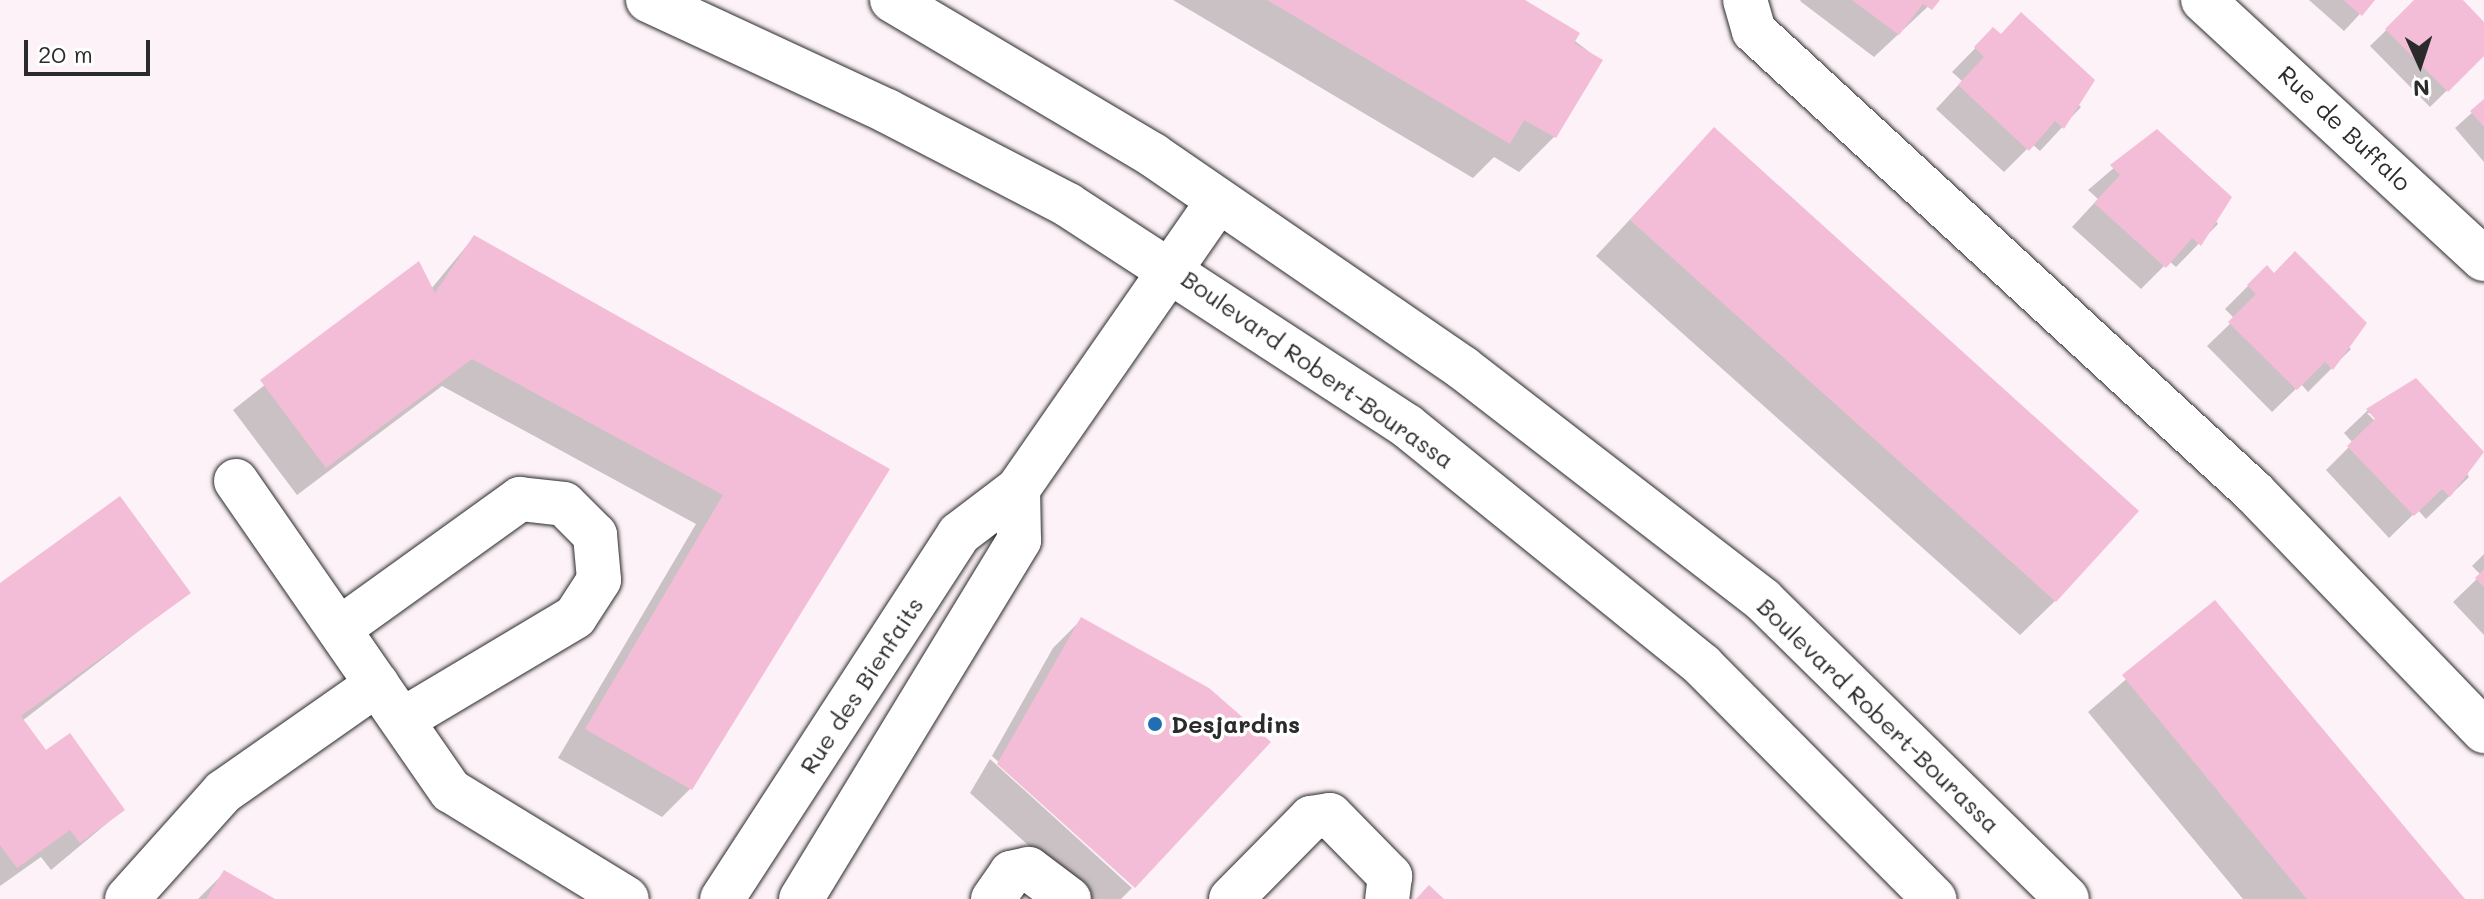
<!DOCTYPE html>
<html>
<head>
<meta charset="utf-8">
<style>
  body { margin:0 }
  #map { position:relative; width:2484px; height:899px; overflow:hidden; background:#fdf2f7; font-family:Mali,sans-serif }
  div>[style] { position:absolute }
  .shadow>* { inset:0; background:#0003 }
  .building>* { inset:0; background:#f4bdd7 }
  .roads { filter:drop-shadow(0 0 2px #2b2b2b) drop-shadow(0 0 2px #2b2b2b) }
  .minor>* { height:44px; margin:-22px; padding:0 22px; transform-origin:22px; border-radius:22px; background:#fff }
  .highway>* { height:44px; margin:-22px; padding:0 22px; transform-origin:22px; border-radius:22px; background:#fff }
  .dots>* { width:22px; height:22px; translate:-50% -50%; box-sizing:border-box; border:4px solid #fff; border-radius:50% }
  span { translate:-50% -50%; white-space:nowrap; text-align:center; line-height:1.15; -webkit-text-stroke:7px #fff; paint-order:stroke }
  .street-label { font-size:24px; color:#2b2b2b }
  .poi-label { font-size:24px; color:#2b2b2b; font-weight:700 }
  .left { translate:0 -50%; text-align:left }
  .north { position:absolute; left:2380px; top:24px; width:80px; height:80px; -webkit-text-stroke:6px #fff; paint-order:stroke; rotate:177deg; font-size:22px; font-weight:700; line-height:32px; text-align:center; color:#2b2b2b }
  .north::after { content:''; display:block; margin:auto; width:28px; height:36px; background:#2b2b2b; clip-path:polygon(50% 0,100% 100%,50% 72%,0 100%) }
  .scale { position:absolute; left:24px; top:40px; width:126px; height:36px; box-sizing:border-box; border:4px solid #2b2b2b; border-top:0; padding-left:10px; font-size:24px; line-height:28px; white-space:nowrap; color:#2b2b2b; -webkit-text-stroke:6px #fff; paint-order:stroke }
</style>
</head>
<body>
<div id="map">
  <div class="shadow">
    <i style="clip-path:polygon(1173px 0,1521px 0,1600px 60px,1554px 137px,1519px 172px,1494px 157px,1473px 178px)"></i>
    <i style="clip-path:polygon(1935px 0,1874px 57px,1800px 1px,1801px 0)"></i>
    <i style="clip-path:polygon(2309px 0,2373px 0,2344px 31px)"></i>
    <i style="clip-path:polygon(2417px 0,2460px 0,2484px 24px,2484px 54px,2430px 107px,2370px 46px)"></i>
    <i style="clip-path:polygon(1994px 29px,2081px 107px,2040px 151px,2032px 144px,2004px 172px,1936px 109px,1962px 81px,1952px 72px)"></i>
    <i style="clip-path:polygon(2484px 102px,2484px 162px,2455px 128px)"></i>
    <i style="clip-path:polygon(1714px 129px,2055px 601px,2020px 635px,1596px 256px)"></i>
    <i style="clip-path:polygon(2156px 132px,2218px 224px,2176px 267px,2169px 261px,2141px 289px,2072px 227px,2098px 199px,2088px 190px)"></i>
    <i style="clip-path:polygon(474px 237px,887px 470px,690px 789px,662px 817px,558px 758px,696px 524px,442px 386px,297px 495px,233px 410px,418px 264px,431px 289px)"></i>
    <i style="clip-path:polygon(2267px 267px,2351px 349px,2308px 392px,2301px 384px,2272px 412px,2207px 346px,2235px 319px,2225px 309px)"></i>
    <i style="clip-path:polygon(evenodd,2416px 380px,2469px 477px,2426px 519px,2418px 510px,2389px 538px,2326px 470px,2353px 443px,2344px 433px,2367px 411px,2416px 380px,2367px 413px,2372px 413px,2381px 427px,2367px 413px)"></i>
    <i style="clip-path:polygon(2484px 554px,2484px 635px,2453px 602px,2481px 575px,2472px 566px)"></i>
    <i style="clip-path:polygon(0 585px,188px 593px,22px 721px,45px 753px,123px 810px,51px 870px,41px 857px,0 886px)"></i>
    <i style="clip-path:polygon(2215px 603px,2462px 899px,2243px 899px,2088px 712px)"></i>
    <i style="clip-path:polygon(1082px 619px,1135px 885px,992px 756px,1053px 648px)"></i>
    <i style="clip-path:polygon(990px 759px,1132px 888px,1121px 899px,1088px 899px,970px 793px)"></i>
    <i style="clip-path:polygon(225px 872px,271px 899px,198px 899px)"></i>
  </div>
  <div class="building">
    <i style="clip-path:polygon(1267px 0,1525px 0,1580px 33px,1574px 43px,1603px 60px,1556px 138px,1524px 120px,1510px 144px)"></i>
    <i style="clip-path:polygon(1852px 0,1940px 0,1932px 10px,1923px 4px,1899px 35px)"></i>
    <i style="clip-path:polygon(2343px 0,2375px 0,2362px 16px)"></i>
    <i style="clip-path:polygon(2414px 0,2463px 0,2484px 22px,2484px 56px,2448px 92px,2385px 29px)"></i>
    <i style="clip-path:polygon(2021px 12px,2095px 80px,2064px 129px,2055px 121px,2029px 151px,1958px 85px,1984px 57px,1974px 47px,1993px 27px,2001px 34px)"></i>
    <i style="clip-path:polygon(2484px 99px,2484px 127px,2470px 111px)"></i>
    <i style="clip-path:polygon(1714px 127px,2139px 511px,2056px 602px,1630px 220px)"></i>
    <i style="clip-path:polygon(2157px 129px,2232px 197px,2201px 246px,2192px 238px,2166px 268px,2094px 203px,2120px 175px,2110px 165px)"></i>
    <i style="clip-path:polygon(474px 235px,890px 469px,692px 790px,585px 729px,723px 495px,472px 359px,326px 468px,260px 380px,419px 261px,435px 293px)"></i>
    <i style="clip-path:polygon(2295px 251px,2367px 323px,2333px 370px,2325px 362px,2297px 390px,2228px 322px,2256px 294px,2247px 285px,2267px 265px,2274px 273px)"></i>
    <i style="clip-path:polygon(2416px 378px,2484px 452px,2450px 497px,2442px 489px,2414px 516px,2347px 446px,2375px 419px,2366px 409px)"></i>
    <i style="clip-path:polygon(120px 496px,191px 593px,21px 716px,46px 750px,70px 733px,125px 810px,80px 843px,70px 830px,17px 868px,0 845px,0 583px)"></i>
    <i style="clip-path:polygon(2484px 569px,2484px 587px,2475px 578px)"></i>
    <i style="clip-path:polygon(2215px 600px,2465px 899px,2307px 899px,2122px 675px)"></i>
    <i style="clip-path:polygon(1081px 617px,1209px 688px,1271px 742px,1135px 888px,997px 764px)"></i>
    <i style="clip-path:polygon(224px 870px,275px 899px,206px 899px)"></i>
    <i style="clip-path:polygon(1429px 885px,1444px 899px,1416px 899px)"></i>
  </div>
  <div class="roads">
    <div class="minor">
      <i style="left:1745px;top:0;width:32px;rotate:74deg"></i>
      <i style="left:1754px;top:31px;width:680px;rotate:42.68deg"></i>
      <i style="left:2254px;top:492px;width:332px;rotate:46.1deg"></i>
      <i style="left:2203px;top:0;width:382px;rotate:42.7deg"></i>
      <i style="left:236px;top:481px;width:377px;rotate:55.3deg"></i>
      <i style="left:451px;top:791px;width:206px;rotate:31.5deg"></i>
      <i style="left:339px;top:629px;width:223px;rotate:-35.7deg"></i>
      <i style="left:520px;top:499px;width:44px;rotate:6.5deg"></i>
      <i style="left:564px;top:504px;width:44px;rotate:45deg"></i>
      <i style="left:595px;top:535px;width:45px;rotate:84.9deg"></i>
      <i style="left:599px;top:580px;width:44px;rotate:123deg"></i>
      <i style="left:575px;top:617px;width:201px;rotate:149.2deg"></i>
      <i style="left:127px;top:899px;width:144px;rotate:-48.1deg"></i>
      <i style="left:223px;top:792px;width:188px;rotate:-35deg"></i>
      <i style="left:722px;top:899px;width:435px;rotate:-57deg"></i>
      <i style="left:959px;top:534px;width:74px;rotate:-37.3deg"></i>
      <i style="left:1018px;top:489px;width:351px;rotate:-55.2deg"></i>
      <i style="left:801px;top:899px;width:420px;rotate:-58.7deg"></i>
      <i style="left:1019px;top:540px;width:51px;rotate:-91.1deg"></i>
      <i style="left:993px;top:899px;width:32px;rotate:-55deg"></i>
      <i style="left:1011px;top:873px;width:18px;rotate:-13deg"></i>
      <i style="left:1029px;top:869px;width:50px;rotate:36.9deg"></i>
      <i style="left:1231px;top:899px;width:114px;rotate:-45.4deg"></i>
      <i style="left:1311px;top:818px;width:19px;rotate:-9deg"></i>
      <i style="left:1330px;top:815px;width:86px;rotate:45.5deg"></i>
      <i style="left:1390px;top:876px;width:23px;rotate:97deg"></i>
    </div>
    <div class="highway">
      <i style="left:648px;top:0;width:264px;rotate:24.9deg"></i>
      <i style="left:887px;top:111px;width:204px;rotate:27.4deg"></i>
      <i style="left:1068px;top:205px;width:405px;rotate:33.1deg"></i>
      <i style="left:1407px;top:426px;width:380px;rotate:39deg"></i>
      <i style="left:1702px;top:665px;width:330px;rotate:45.2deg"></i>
      <i style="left:892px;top:0;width:304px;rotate:30.7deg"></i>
      <i style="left:1153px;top:155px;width:376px;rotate:34.5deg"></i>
      <i style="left:1463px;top:368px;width:379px;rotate:37.7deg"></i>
      <i style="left:1763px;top:600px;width:426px;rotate:44.5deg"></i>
    </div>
  </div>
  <div class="dots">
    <i style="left:1155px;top:724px;background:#1f6fb2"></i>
  </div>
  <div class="street-label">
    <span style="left:2345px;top:128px;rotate:43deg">Rue de Buffalo</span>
    <span style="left:1318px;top:369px;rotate:35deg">Boulevard Robert-Bourassa</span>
    <span style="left:861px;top:685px;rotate:-57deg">Rue des Bienfaits</span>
    <span style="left:1879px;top:715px;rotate:44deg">Boulevard Robert-Bourassa</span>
  </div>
  <div class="poi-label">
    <span class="left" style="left:1171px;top:724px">Desjardins</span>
  </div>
  <div class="north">N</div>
  <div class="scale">20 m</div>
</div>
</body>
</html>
